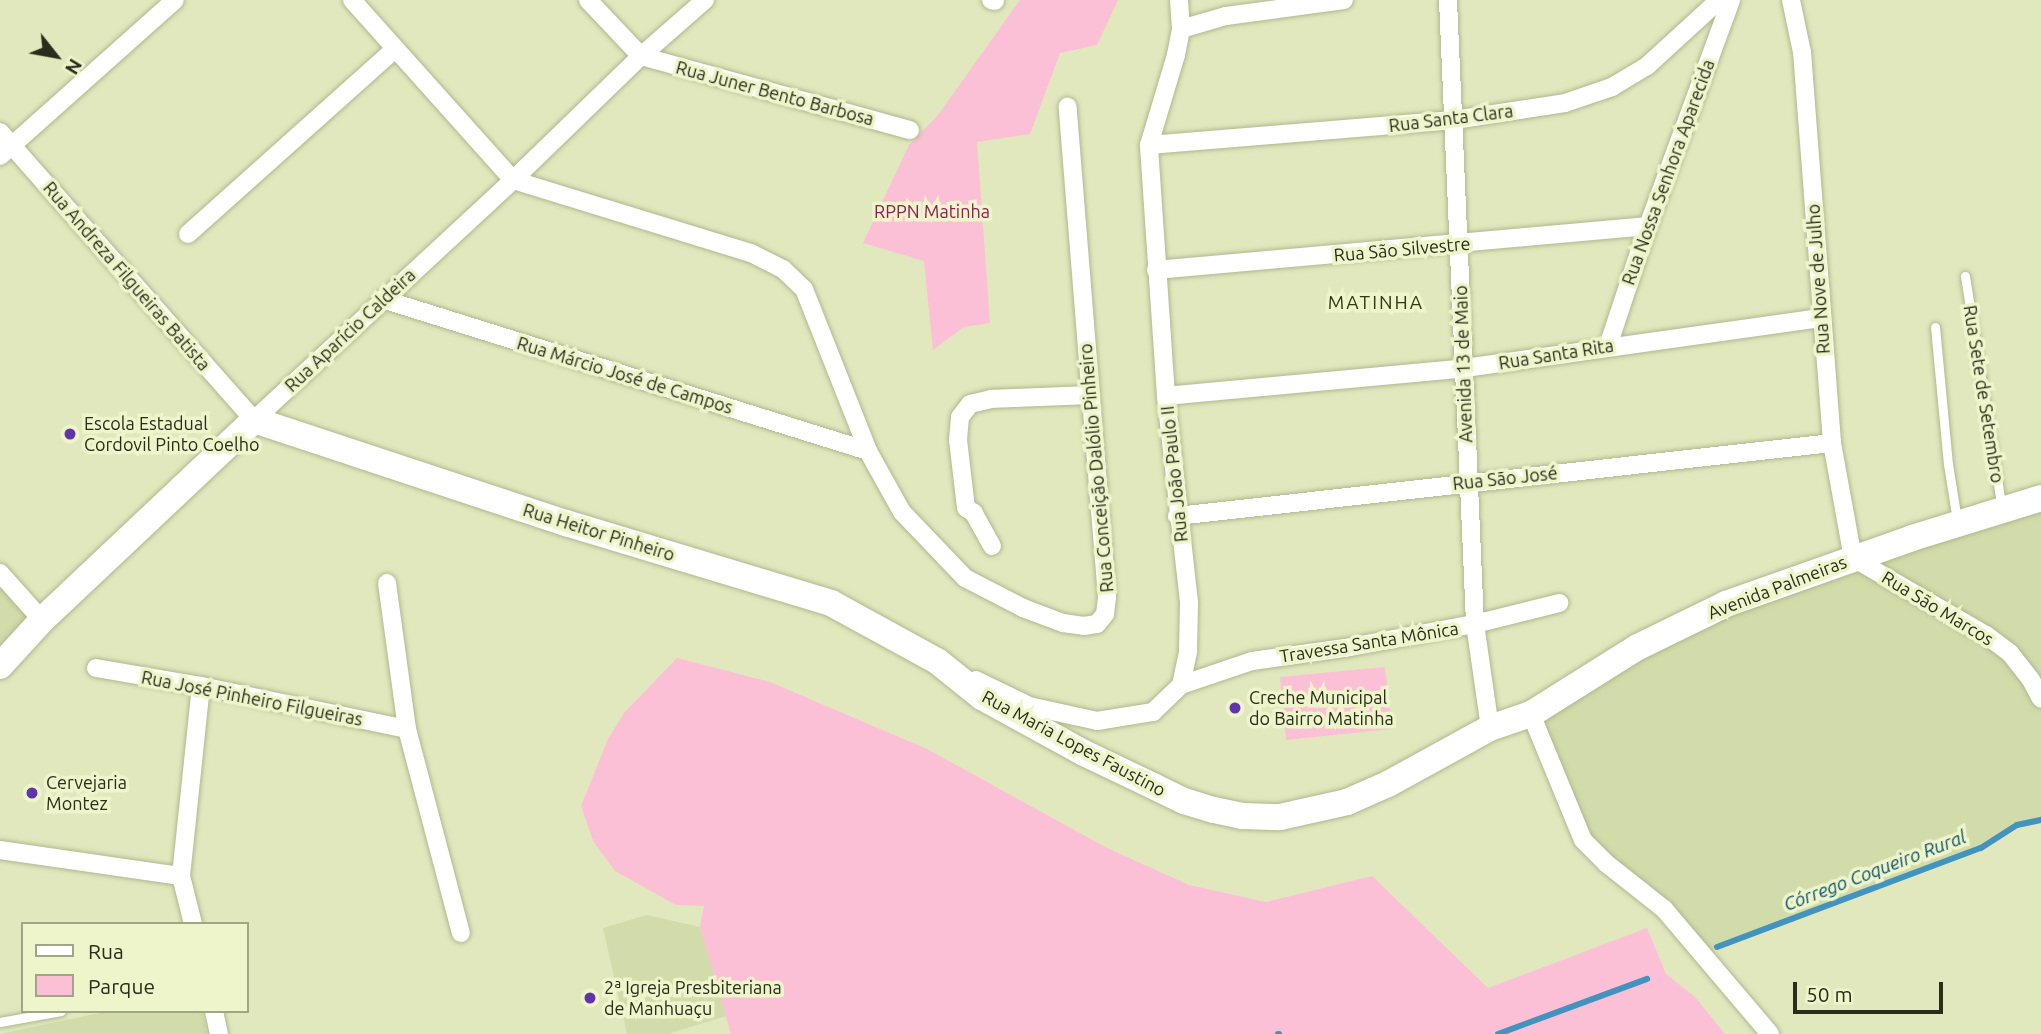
<!DOCTYPE html>
<html>
<head>
<meta charset="utf-8">
<style>
  body { margin:0 }
  #map { position:relative; width:2041px; height:1034px; overflow:hidden; background:#e1e8bd; font-family:Ubuntu,sans-serif }
  div>[style] { position:absolute }
  .built>* { inset:0; background:#d2dbaa }
  .green>* { inset:0; background:#fbc0d5 }
  .stream>* { height:6px; margin:-3px; padding:0 3px; transform-origin:3px; border-radius:3px; background:#4293be }
  .roads { filter:drop-shadow(0 0 2px #b1b78f) drop-shadow(0 0 2px #b1b78f) }
  .lane>* { height:9px; margin:-4.5px; padding:0 4.5px; transform-origin:4.5px; border-radius:4.5px; background:#fff }
  .street>* { height:18px; margin:-9px; padding:0 9px; transform-origin:9px; border-radius:9px; background:#fff }
  .secondary>* { height:26px; margin:-13px; padding:0 13px; transform-origin:13px; border-radius:13px; background:#fff }
  .dots>* { width:19px; height:19px; translate:-50% -50%; box-sizing:border-box; border:4px solid #eef5ca; border-radius:50% }
  span { translate:-50% -50%; white-space:nowrap; text-align:center; line-height:1.15; -webkit-text-stroke:7px #eef5ca; paint-order:stroke }
  .street-label { font-size:18px; color:#2a2c1c }
  .park-label { font-size:18px; color:#911b57 }
  .poi-label { font-size:18px; color:#2a2c1c }
  .left { translate:0 -50%; text-align:left }
  .neighbourhood-label { font-size:19px; color:#343814; letter-spacing:2px }
  .water-label { font-size:19px; color:#0f506f; font-style:italic }
  .legend { position:absolute; left:21px; top:922px; width:228px; height:91px; box-sizing:border-box; background:#eef5ca; border:2px solid #a0a584; margin:0; padding:9px 12px; list-style:none; font-size:21px; color:#2a2c1c }
  .legend li { display:flex; align-items:center; gap:14px; height:35px }
  .legend b { width:35px; border:2px solid #a0a584 }
  .north { position:absolute; left:21px; top:21px; width:70px; height:70px; -webkit-text-stroke:5px #eef5ca; paint-order:stroke; rotate:121deg; font-size:19px; font-weight:700; line-height:28px; text-align:center; color:#2a2c1c }
  .north::after { content:''; display:block; margin:auto; width:24px; height:32px; background:#2a2c1c; clip-path:polygon(50% 0,100% 100%,50% 72%,0 100%) }
  .scale { position:absolute; left:1793px; top:982px; width:150px; height:32px; box-sizing:border-box; border:4px solid #2a2c1c; border-top:0; padding-left:9px; font-size:21px; line-height:24px; white-space:nowrap; color:#2a2c1c; -webkit-text-stroke:5px #eef5ca; paint-order:stroke }
</style>
</head>
<body>
<div id="map">
  <div class="built">
    <i style="clip-path:polygon(2041px 498px,2041px 820px,2017px 825px,1981px 848px,1701px 955px,1583px 840px,1531px 714px,1638px 647px)"></i>
    <i style="clip-path:polygon(0 573px,42px 620px,0 666px)"></i>
    <i style="clip-path:polygon(647px 915px,700px 927px,726px 1016px,668px 1034px,627px 1034px,603px 928px)"></i>
    <i style="clip-path:polygon(109px 1011px,202px 1011px,207px 1034px,0 1034px)"></i>
  </div>
  <div class="green">
    <i style="clip-path:polygon(1020px 0,1118px 0,1097px 45px,1060px 53px,1030px 134px,977px 142px,990px 323px,964px 327px,933px 350px,924px 261px,863px 243px,909px 145px,938px 115px)"></i>
    <i style="clip-path:polygon(677px 658px,770px 682px,927px 749px,1107px 848px,1189px 885px,1266px 902px,1372px 876px,1488px 988px,1647px 928px,1666px 974px,1695px 997px,1725px 1034px,731px 1034px,700px 927px,704px 906px,676px 905px,615px 871px,593px 841px,581px 806px,608px 739px,624px 713px)"></i>
    <i style="clip-path:polygon(1385px 667px,1392px 729px,1286px 740px,1280px 677px)"></i>
  </div>
  <div class="stream">
    <i style="left:1717px;top:947px;width:282px;rotate:-20.6deg"></i>
    <i style="left:1981px;top:848px;width:43px;rotate:-32.6deg"></i>
    <i style="left:2017px;top:825px;width:25px;rotate:-12deg"></i>
    <i style="left:1278px;top:1034px;width:1px"></i>
    <i style="left:1498px;top:1034px;width:159px;rotate:-20.3deg"></i>
  </div>
  <div class="roads">
    <div class="lane">
      <i style="left:1965px;top:276px;width:236px;rotate:81deg"></i>
      <i style="left:1935px;top:327px;width:138px;rotate:84.6deg"></i>
      <i style="left:1948px;top:464px;width:57px;rotate:80.9deg"></i>
      <i style="left:0;top:1022px;width:62px;rotate:-10.2deg"></i>
    </div>
    <div class="street">
      <i style="left:352px;top:0;width:241px;rotate:48.2deg"></i>
      <i style="left:588px;top:0;width:77px;rotate:46.6deg"></i>
      <i style="left:641px;top:56px;width:279px;rotate:15.4deg"></i>
      <i style="left:991px;top:0;width:4px;rotate:14deg"></i>
      <i style="left:1448px;top:0;width:625px;rotate:87.52deg"></i>
      <i style="left:1475px;top:624px;width:105px;rotate:81.8deg"></i>
      <i style="left:1791px;top:0;width:53px;rotate:78.1deg"></i>
      <i style="left:1802px;top:52px;width:392px;rotate:85.6deg"></i>
      <i style="left:1832px;top:443px;width:117px;rotate:79.7deg"></i>
      <i style="left:1853px;top:558px;width:154px;rotate:30.1deg"></i>
      <i style="left:1986px;top:635px;width:30px;rotate:37deg"></i>
      <i style="left:2010px;top:653px;width:34px;rotate:52deg"></i>
      <i style="left:2031px;top:680px;width:21px;rotate:62deg"></i>
      <i style="left:1181px;top:29px;width:47px;rotate:-16.1deg"></i>
      <i style="left:1226px;top:16px;width:119px;rotate:-7.7deg"></i>
      <i style="left:0;top:132px;width:384px;rotate:48.6deg"></i>
      <i style="left:254px;top:420px;width:353px;rotate:-42.8deg"></i>
      <i style="left:513px;top:180px;width:178px;rotate:-44.1deg"></i>
      <i style="left:641px;top:56px;width:85px;rotate:-41.2deg"></i>
      <i style="left:1149px;top:145px;width:306px;rotate:-4.7deg"></i>
      <i style="left:1454px;top:120px;width:112px;rotate:-8.7deg"></i>
      <i style="left:1565px;top:103px;width:50px;rotate:-18.8deg"></i>
      <i style="left:1612px;top:87px;width:41px;rotate:-31deg"></i>
      <i style="left:1647px;top:66px;width:98px;rotate:-42.5deg"></i>
      <i style="left:0;top:156px;width:234px;rotate:-41.7deg"></i>
      <i style="left:513px;top:180px;width:249px;rotate:17.1deg"></i>
      <i style="left:751px;top:253px;width:36px;rotate:27deg"></i>
      <i style="left:783px;top:269px;width:29px;rotate:44deg"></i>
      <i style="left:804px;top:289px;width:174px;rotate:68.4deg"></i>
      <i style="left:868px;top:451px;width:70px;rotate:60.9deg"></i>
      <i style="left:902px;top:512px;width:91px;rotate:46.3deg"></i>
      <i style="left:965px;top:578px;width:65px;rotate:27.3deg"></i>
      <i style="left:1023px;top:608px;width:43px;rotate:20.6deg"></i>
      <i style="left:1063px;top:623px;width:21px;rotate:8deg"></i>
      <i style="left:1084px;top:626px;width:13px;rotate:-9deg"></i>
      <i style="left:1097px;top:624px;width:13px;rotate:-51deg"></i>
      <i style="left:1105px;top:614px;width:17px;rotate:-83deg"></i>
      <i style="left:1107px;top:597px;width:492px;rotate:-94.6deg"></i>
      <i style="left:188px;top:234px;width:278px;rotate:-41.8deg"></i>
      <i style="left:1156px;top:270px;width:494px;rotate:-5.1deg"></i>
      <i style="left:382px;top:299px;width:509px;rotate:17.37deg"></i>
      <i style="left:1608px;top:346px;width:126px;rotate:-71.6deg"></i>
      <i style="left:1648px;top:226px;width:241px;rotate:-69.8deg"></i>
      <i style="left:1166px;top:396px;width:300px;rotate:-5.3deg"></i>
      <i style="left:1465px;top:368px;width:359px;rotate:-8deg"></i>
      <i style="left:1177px;top:516px;width:659px;rotate:-6.36deg"></i>
      <i style="left:992px;top:546px;width:38px;rotate:-119deg"></i>
      <i style="left:974px;top:513px;width:9px;rotate:-148deg"></i>
      <i style="left:966px;top:508px;width:68px;rotate:-96.7deg"></i>
      <i style="left:958px;top:440px;width:23px;rotate:-85deg"></i>
      <i style="left:960px;top:417px;width:16px;rotate:-52deg"></i>
      <i style="left:970px;top:404px;width:22px;rotate:-13deg"></i>
      <i style="left:991px;top:399px;width:98px;rotate:-2.3deg"></i>
      <i style="left:0;top:573px;width:63px;rotate:48.2deg"></i>
      <i style="left:387px;top:583px;width:147px;rotate:82.2deg"></i>
      <i style="left:407px;top:729px;width:211px;rotate:75.2deg"></i>
      <i style="left:96px;top:668px;width:107px;rotate:9.7deg"></i>
      <i style="left:201px;top:686px;width:210px;rotate:11.8deg"></i>
      <i style="left:976px;top:680px;width:59px;rotate:26.1deg"></i>
      <i style="left:1029px;top:706px;width:70px;rotate:12.4deg"></i>
      <i style="left:1097px;top:721px;width:57px;rotate:-9.1deg"></i>
      <i style="left:1153px;top:712px;width:39px;rotate:-44deg"></i>
      <i style="left:1181px;top:685px;width:35px;rotate:-78deg"></i>
      <i style="left:1188px;top:651px;width:49px;rotate:-88.8deg"></i>
      <i style="left:1189px;top:602px;width:207px;rotate:-96.4deg"></i>
      <i style="left:1166px;top:396px;width:252px;rotate:-93.9deg"></i>
      <i style="left:1149px;top:145px;width:94px;rotate:-73.3deg"></i>
      <i style="left:1176px;top:55px;width:26px;rotate:-79deg"></i>
      <i style="left:1181px;top:29px;width:29px;rotate:-94deg"></i>
      <i style="left:1181px;top:685px;width:75px;rotate:-18.7deg"></i>
      <i style="left:1252px;top:661px;width:94px;rotate:-8deg"></i>
      <i style="left:1345px;top:648px;width:132px;rotate:-10.5deg"></i>
      <i style="left:1475px;top:624px;width:87px;rotate:-14deg"></i>
      <i style="left:1531px;top:714px;width:136px;rotate:67.6deg"></i>
      <i style="left:1583px;top:840px;width:34px;rotate:45deg"></i>
      <i style="left:1607px;top:864px;width:73px;rotate:38.3deg"></i>
      <i style="left:1664px;top:909px;width:164px;rotate:49.7deg"></i>
      <i style="left:0;top:850px;width:183px;rotate:8.2deg"></i>
      <i style="left:193px;top:924px;width:49px;rotate:-104deg"></i>
      <i style="left:181px;top:876px;width:191px;rotate:-84deg"></i>
      <i style="left:214px;top:1011px;width:24px;rotate:78deg"></i>
    </div>
    <div class="secondary">
      <i style="left:0;top:666px;width:62px;rotate:-47.6deg"></i>
      <i style="left:42px;top:620px;width:291px;rotate:-43.3deg"></i>
      <i style="left:254px;top:420px;width:329px;rotate:18.3deg"></i>
      <i style="left:566px;top:523px;width:277px;rotate:16.8deg"></i>
      <i style="left:831px;top:603px;width:121px;rotate:28.7deg"></i>
      <i style="left:937px;top:661px;width:58px;rotate:38.7deg"></i>
      <i style="left:982px;top:697px;width:116px;rotate:28.8deg"></i>
      <i style="left:1084px;top:753px;width:76px;rotate:25.6deg"></i>
      <i style="left:1153px;top:786px;width:34px;rotate:26deg"></i>
      <i style="left:1184px;top:801px;width:31px;rotate:17deg"></i>
      <i style="left:1214px;top:810px;width:29px;rotate:12deg"></i>
      <i style="left:1242px;top:816px;width:38px;rotate:2deg"></i>
      <i style="left:1280px;top:817px;width:69px;rotate:-12.6deg"></i>
      <i style="left:1347px;top:802px;width:45px;rotate:-23.7deg"></i>
      <i style="left:1388px;top:784px;width:116px;rotate:-28.8deg"></i>
      <i style="left:1490px;top:728px;width:43px;rotate:-18.9deg"></i>
      <i style="left:1531px;top:714px;width:126px;rotate:-32.1deg"></i>
      <i style="left:1638px;top:647px;width:98px;rotate:-26deg"></i>
      <i style="left:1726px;top:604px;width:197px;rotate:-19.5deg"></i>
      <i style="left:1912px;top:538px;width:135px;rotate:-17.2deg"></i>
    </div>
  </div>
  <div class="dots">
    <i style="left:70px;top:434px;background:#6134ac"></i>
    <i style="left:1235px;top:708px;background:#6134ac"></i>
    <i style="left:32px;top:793px;background:#6134ac"></i>
    <i style="left:590px;top:998px;background:#6134ac"></i>
  </div>
  <div class="street-label">
    <span style="left:775px;top:93px;rotate:15deg">Rua Juner Bento Barbosa</span>
    <span style="left:1451px;top:118px;rotate:-7deg">Rua Santa Clara</span>
    <span style="left:1668px;top:172px;rotate:-70deg">Rua Nossa Senhora Aparecida</span>
    <span style="left:1402px;top:249px;rotate:-5deg">Rua São Silvestre</span>
    <span style="left:127px;top:276px;rotate:49deg">Rua Andreza Filgueiras Batista</span>
    <span style="left:1818px;top:279px;rotate:-94deg">Rua Nove de Julho</span>
    <span style="left:350px;top:330px;rotate:-43deg">Rua Aparício Caldeira</span>
    <span style="left:1556px;top:354px;rotate:-9deg">Rua Santa Rita</span>
    <span style="left:1463px;top:364px;rotate:-92deg">Avenida 13 de Maio</span>
    <span style="left:625px;top:375px;rotate:17deg">Rua Márcio José de Campos</span>
    <span style="left:1984px;top:394px;rotate:81deg">Rua Sete de Setembro</span>
    <span style="left:1096px;top:468px;rotate:-95deg">Rua Conceição Dalólio Pinheiro</span>
    <span style="left:1174px;top:474px;rotate:-96deg">Rua João Paulo II</span>
    <span style="left:1505px;top:478px;rotate:-6deg">Rua São José</span>
    <span style="left:599px;top:532px;rotate:17deg">Rua Heitor Pinheiro</span>
    <span style="left:1777px;top:587px;rotate:-21deg">Avenida Palmeiras</span>
    <span style="left:1938px;top:608px;rotate:31deg">Rua São Marcos</span>
    <span style="left:1369px;top:642px;rotate:-9deg">Travessa Santa Mônica</span>
    <span style="left:252px;top:698px;rotate:11deg">Rua José Pinheiro Filgueiras</span>
    <span style="left:1074px;top:743px;rotate:28deg">Rua Maria Lopes Faustino</span>
  </div>
  <div class="park-label">
    <span style="left:932px;top:211px">RPPN Matinha</span>
  </div>
  <div class="poi-label">
    <span class="left" style="left:84px;top:434px">Escola Estadual<br>Cordovil Pinto Coelho</span>
    <span class="left" style="left:1249px;top:708px">Creche Municipal<br>do Bairro Matinha</span>
    <span class="left" style="left:46px;top:793px">Cervejaria<br>Montez</span>
    <span class="left" style="left:604px;top:998px">2ª Igreja Presbiteriana<br>de Manhuaçu</span>
  </div>
  <div class="neighbourhood-label">
    <span style="left:1376px;top:303px">MATINHA</span>
  </div>
  <div class="water-label">
    <span style="left:1875px;top:871px;rotate:-21deg">Córrego Coqueiro Rural</span>
  </div>
  <ul class="legend">
  <li><b style="height:9px;background:#fff"></b>Rua</li>
  <li><b style="height:19px;background:#fbc0d5"></b>Parque</li>
  </ul>
  <div class="north">N</div>
  <div class="scale">50 m</div>
</div>
</body>
</html>
